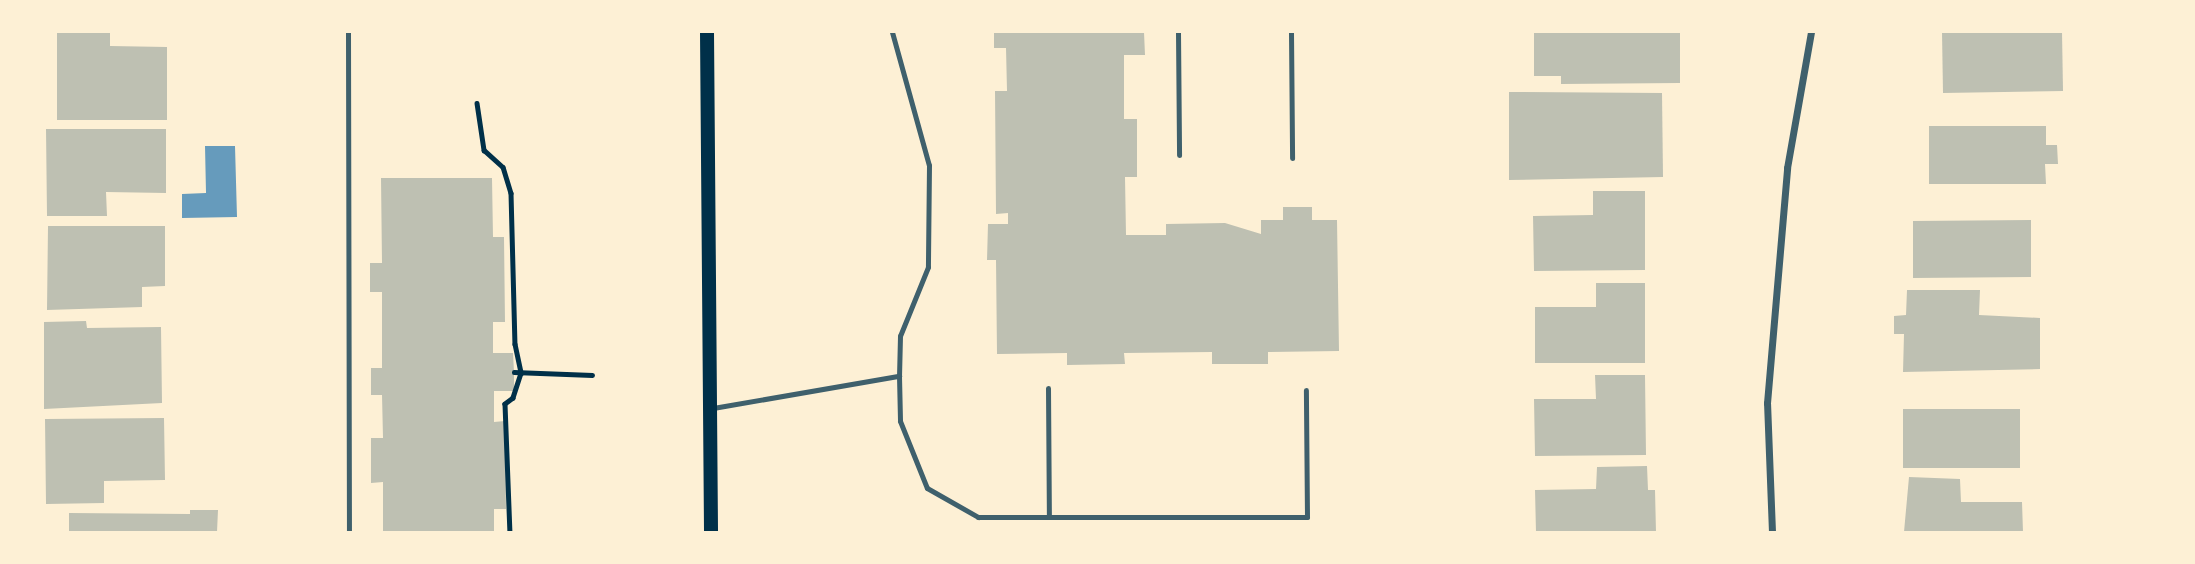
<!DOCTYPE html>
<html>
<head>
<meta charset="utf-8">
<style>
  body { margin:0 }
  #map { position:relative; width:2195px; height:564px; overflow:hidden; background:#fdf0d5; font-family:Overpass,sans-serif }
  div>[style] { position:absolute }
  .water>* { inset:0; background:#669bbc }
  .building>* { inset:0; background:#bec0b2 }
  .path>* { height:4.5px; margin:-2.25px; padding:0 2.25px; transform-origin:2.25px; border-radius:2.25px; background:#003049 }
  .service>* { height:5px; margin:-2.5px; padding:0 2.5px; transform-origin:2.5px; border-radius:2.5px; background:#3f606c }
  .minor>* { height:7px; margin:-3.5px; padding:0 3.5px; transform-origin:3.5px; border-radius:3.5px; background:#3f606c }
  .secondary>* { height:14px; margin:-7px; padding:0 7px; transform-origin:7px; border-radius:7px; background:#003049 }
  span { translate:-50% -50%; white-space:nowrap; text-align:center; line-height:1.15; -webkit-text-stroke:5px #fdf0d5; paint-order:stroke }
  .frame { position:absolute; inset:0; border:33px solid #fdf0d5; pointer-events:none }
</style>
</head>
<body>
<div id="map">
  <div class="water">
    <i style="clip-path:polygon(205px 146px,235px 146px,237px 217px,182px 218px,182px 194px,206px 193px)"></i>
  </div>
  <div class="building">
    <i style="clip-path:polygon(57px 32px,110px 32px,110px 46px,167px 47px,167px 120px,57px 120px)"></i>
    <i style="clip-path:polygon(994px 32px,1144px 32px,1145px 55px,1124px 55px,1124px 119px,1137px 119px,1137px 177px,1125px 177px,1126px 235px,1166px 235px,1166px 224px,1225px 223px,1261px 234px,1261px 220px,1283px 220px,1283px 207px,1312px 207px,1312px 220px,1337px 220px,1339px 351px,1268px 352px,1268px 364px,1212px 364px,1212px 352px,1124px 353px,1125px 364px,1067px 365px,1067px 353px,997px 354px,996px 260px,987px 260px,988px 224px,1008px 224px,1008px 213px,996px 214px,995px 91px,1007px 91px,1006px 48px,994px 48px)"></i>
    <i style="clip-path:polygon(1680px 32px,1680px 83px,1561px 84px,1561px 76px,1534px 76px,1534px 33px)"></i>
    <i style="clip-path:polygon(1942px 32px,2062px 32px,2063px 91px,1943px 93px)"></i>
    <i style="clip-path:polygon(1509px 92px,1662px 93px,1663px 177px,1509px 180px)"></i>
    <i style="clip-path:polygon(1929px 126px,2046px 126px,2046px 145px,2057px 145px,2058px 164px,2045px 164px,2046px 184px,1929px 184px)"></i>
    <i style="clip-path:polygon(46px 129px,166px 129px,166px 193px,106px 192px,107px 216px,47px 216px)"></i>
    <i style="clip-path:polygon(381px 178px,492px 178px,493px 237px,504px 237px,505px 322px,493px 322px,493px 353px,513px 353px,514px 372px,514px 391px,494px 391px,494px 422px,505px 421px,506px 509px,494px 509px,494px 532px,383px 532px,383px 482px,371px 483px,371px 438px,383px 438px,382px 395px,371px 395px,371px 368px,382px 368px,382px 292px,370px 292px,370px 263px,382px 263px)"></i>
    <i style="clip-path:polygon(1593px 191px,1645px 191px,1645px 270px,1534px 271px,1533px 216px,1593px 215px)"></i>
    <i style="clip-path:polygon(2031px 220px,2031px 277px,1913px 278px,1913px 221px)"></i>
    <i style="clip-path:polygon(48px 226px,165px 226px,165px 286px,142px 287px,142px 307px,47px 310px)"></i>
    <i style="clip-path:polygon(1596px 283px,1645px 283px,1645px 363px,1535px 363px,1535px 307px,1596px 307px)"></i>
    <i style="clip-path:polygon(1907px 290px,1980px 290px,1979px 315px,2040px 318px,2040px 369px,1903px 372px,1904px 334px,1894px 334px,1894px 316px,1906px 315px)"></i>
    <i style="clip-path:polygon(86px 321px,87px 328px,161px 327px,162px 403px,44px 409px,44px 322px)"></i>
    <i style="clip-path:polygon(1595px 375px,1645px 375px,1646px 455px,1535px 456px,1534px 399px,1596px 399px)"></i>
    <i style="clip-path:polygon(1903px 409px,2020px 409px,2020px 468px,1903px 468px)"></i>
    <i style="clip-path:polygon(164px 418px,165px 480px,104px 481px,104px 503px,46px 504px,45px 419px)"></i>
    <i style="clip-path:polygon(1647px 466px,1648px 490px,1655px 490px,1656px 532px,1536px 532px,1535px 490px,1596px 489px,1597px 467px)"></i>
    <i style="clip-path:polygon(1909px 477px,1960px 479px,1961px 502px,2022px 502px,2023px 532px,1904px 532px)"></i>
    <i style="clip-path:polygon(190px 510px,218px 510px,217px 532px,69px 532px,69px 513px,190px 514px)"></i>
  </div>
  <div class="path">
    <i style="left:477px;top:103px;width:48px;rotate:81.5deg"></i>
    <i style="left:484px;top:150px;width:25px;rotate:42deg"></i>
    <i style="left:503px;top:167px;width:27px;rotate:73deg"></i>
    <i style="left:511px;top:193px;width:151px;rotate:88.5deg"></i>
    <i style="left:515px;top:344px;width:30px;rotate:78deg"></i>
    <i style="left:521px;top:373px;width:26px;rotate:108deg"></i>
    <i style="left:513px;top:398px;width:10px;rotate:143deg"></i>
    <i style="left:505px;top:404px;width:128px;rotate:87.8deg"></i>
    <i style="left:514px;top:372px;width:78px;rotate:2.2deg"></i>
  </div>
  <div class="service">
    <i style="left:348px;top:32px;width:500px;rotate:89.89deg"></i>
    <i style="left:892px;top:32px;width:138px;rotate:74.5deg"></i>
    <i style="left:929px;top:165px;width:102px;rotate:90.6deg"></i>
    <i style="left:928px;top:267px;width:74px;rotate:112.1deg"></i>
    <i style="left:900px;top:336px;width:40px;rotate:91.4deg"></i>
    <i style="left:899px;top:376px;width:45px;rotate:88.7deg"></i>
    <i style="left:900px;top:421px;width:72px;rotate:68.1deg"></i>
    <i style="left:927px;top:488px;width:59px;rotate:29.6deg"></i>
    <i style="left:978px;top:517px;width:329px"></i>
    <i style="left:1307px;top:517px;width:127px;rotate:-90.5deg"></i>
    <i style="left:1178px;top:32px;width:123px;rotate:89.5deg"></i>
    <i style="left:1291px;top:32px;width:126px;rotate:89.5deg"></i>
    <i style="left:1048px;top:388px;width:129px;rotate:89.6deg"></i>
    <i style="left:713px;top:408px;width:189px;rotate:-9.8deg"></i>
  </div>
  <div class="minor">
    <i style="left:1772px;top:532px;width:129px;rotate:-92.2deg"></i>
    <i style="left:1767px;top:403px;width:236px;rotate:-85.1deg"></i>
    <i style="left:1787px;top:168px;width:138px;rotate:-80deg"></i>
  </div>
  <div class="secondary">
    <i style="left:707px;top:32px;width:500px;rotate:89.54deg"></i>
  </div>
  <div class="frame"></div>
</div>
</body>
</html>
